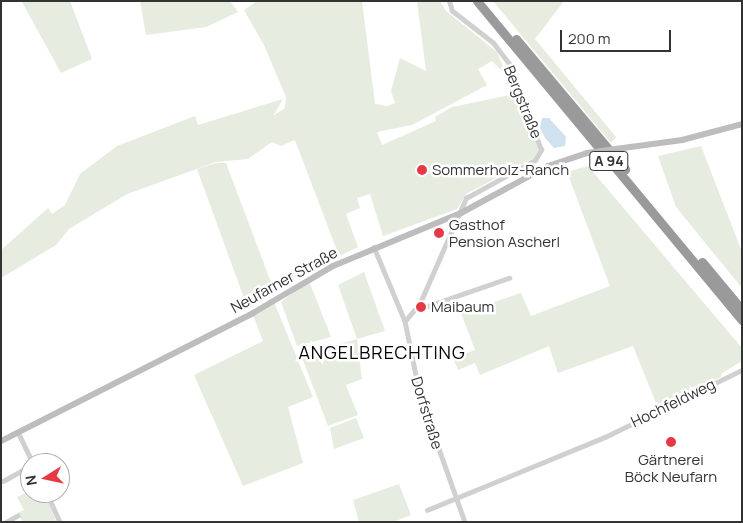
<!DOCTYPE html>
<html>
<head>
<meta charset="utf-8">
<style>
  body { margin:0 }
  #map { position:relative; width:743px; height:523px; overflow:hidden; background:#fff; font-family:Manrope,sans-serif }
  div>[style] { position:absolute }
  .green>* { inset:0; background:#e6ecdf }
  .water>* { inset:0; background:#cfe2ee }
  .street>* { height:4.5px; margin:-2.25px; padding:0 2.25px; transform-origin:2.25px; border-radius:2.25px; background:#d0d0d0 }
  .secondary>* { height:6px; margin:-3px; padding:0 3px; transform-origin:3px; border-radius:3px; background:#bdbdbd }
  .highway>* { height:9px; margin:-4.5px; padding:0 4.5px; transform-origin:4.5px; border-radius:4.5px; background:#9a9a9a }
  .secondary-bridge>* { height:6px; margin:-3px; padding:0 3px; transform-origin:3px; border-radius:3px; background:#bdbdbd }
  .dots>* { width:14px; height:14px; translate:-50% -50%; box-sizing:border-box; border:2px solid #fff; border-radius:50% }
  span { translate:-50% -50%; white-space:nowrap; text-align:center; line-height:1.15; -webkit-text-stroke:5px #fff; paint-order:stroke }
  .shield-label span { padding:1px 4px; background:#fff; border:1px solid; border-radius:4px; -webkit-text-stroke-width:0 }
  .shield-label { font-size:14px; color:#333; font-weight:700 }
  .street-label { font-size:15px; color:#333 }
  .poi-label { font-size:15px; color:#333 }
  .left { translate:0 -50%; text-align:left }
  .quarter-label { font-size:18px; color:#000; letter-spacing:1px }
  .frame { position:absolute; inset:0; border:2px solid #333; pointer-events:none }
  .north { position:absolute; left:20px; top:453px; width:50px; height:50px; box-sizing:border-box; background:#fff; border:1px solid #adadad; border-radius:50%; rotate:260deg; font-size:14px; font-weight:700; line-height:20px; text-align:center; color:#333 }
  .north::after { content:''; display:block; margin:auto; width:18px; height:22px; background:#e63946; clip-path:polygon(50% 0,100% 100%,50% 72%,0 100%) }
  .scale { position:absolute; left:560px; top:30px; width:111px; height:22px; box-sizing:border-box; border:2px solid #333; border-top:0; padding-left:6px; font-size:15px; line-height:18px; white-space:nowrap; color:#333; -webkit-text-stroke:4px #fff; paint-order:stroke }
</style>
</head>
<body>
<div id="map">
  <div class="green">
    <i style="clip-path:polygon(70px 1px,92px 59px,61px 73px,22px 2px)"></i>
    <i style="clip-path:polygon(140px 1px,230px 1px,238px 12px,206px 27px,146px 35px)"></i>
    <i style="clip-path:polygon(257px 1px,362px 1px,375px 104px,387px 106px,395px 103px,391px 91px,400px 58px,426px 71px,417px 1px,440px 1px,446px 11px,497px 52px,507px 76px,492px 61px,478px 69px,487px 85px,412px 125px,377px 132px,382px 145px,436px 121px,435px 117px,452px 107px,519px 93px,539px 149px,534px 158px,466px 194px,457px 209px,383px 236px,370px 194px,357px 198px,360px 208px,346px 214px,358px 247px,339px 256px,295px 140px,281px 146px,272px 142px,248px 159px,216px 162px,127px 194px,69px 229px,56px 245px,1px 278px,1px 250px,48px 208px,52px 214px,65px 205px,80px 174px,117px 146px,195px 116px,198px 125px,283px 99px,273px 116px,285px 108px,286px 97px,264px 45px,244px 10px)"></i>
    <i style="clip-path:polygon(493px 1px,564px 1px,535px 39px,616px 137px,611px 143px)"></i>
    <i style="clip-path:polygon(701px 146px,742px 252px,742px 288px,676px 207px,658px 156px)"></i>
    <i style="clip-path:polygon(216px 163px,226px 163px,275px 293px,248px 309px,197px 169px)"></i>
    <i style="clip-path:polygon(588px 166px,742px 348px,742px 361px,722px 373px,721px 377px,658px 408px,633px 346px,558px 373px,549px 346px,480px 375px,475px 363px,458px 370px,453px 358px,475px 350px,461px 313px,521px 293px,531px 316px,610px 286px,567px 172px)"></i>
    <i style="clip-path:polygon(364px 272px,385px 331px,357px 339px,362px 379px,346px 385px,358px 415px,328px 426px,301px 355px,357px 339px,338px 285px)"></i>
    <i style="clip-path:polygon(309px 281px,331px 337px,297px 346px,281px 302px)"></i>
    <i style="clip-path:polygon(274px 302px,313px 397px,288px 407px,303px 463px,243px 486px,194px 375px,263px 341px,253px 315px)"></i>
    <i style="clip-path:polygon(356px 418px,364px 438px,334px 449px,330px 428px)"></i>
    <i style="clip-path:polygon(399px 484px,411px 515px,393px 522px,359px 522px,353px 500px)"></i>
    <i style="clip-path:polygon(30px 491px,46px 493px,56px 522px,23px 522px,17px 513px,24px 510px,17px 497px)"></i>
  </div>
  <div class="water">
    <i style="clip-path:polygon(542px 118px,549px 118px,566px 137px,565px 146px,554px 148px,545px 138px,540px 128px)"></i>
  </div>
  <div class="street">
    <i style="left:374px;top:247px;width:80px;rotate:67.3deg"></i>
    <i style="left:405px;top:321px;width:76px;rotate:78.5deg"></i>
    <i style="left:420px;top:395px;width:135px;rotate:70.5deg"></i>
    <i style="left:420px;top:303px;width:9px;rotate:21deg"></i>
    <i style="left:428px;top:306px;width:86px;rotate:-19.1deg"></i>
    <i style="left:405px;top:321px;width:23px;rotate:-50deg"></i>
    <i style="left:420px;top:303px;width:115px;rotate:-66.3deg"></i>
    <i style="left:466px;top:198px;width:79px;rotate:-28.8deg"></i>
    <i style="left:535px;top:160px;width:12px;rotate:-59deg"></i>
    <i style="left:541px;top:150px;width:92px;rotate:-110.4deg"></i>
    <i style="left:509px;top:64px;width:26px;rotate:-127deg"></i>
    <i style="left:493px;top:43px;width:52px;rotate:-142deg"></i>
    <i style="left:452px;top:11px;width:10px;rotate:-107deg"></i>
    <i style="left:18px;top:432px;width:34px;rotate:64deg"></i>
    <i style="left:3px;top:481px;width:31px;rotate:-29deg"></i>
    <i style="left:47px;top:493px;width:32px;rotate:66deg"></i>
    <i style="left:427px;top:510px;width:192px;rotate:-22.3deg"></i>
    <i style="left:605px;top:437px;width:153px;rotate:-26.1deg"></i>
    <i style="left:6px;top:522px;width:13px;rotate:-29deg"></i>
  </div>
  <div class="secondary">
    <i style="left:623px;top:148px;width:60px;rotate:-7.7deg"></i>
    <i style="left:682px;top:140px;width:62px;rotate:-14.9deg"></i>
    <i style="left:1px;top:441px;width:283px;rotate:-26.9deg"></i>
    <i style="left:253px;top:313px;width:93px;rotate:-30.4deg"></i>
    <i style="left:333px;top:266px;width:139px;rotate:-22.5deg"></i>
    <i style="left:461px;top:213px;width:99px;rotate:-28.4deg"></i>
    <i style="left:548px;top:166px;width:41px;rotate:-18.4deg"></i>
  </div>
  <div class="highway">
    <i style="left:477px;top:1px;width:415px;rotate:50.3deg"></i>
    <i style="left:516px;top:39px;width:170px;rotate:50deg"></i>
    <i style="left:702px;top:262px;width:62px;rotate:50.2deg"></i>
  </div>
  <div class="secondary-bridge">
    <i style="left:587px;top:153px;width:36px;rotate:-8deg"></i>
  </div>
  <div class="dots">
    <i style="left:422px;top:170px;background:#e63946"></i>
    <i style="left:439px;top:233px;background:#e63946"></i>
    <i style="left:421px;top:307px;background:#e63946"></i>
    <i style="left:671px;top:442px;background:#e63946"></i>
  </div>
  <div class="shield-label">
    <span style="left:609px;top:161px">A 94</span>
  </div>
  <div class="street-label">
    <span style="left:523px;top:102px;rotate:68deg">Bergstraße</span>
    <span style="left:284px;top:280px;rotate:-29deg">Neufarner Straße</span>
    <span style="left:673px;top:403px;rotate:-26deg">Hochfeldweg</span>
    <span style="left:427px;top:413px;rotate:73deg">Dorfstraße</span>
  </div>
  <div class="poi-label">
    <span class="left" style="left:432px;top:170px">Sommerholz-Ranch</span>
    <span class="left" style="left:449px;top:233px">Gasthof<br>Pension Ascherl</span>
    <span class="left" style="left:431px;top:307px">Maibaum</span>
    <span style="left:671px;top:468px">Gärtnerei<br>Böck Neufarn</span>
  </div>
  <div class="quarter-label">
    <span style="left:382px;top:352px">ANGELBRECHTING</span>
  </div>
  <div class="frame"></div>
  <div class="north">N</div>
  <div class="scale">200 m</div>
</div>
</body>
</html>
